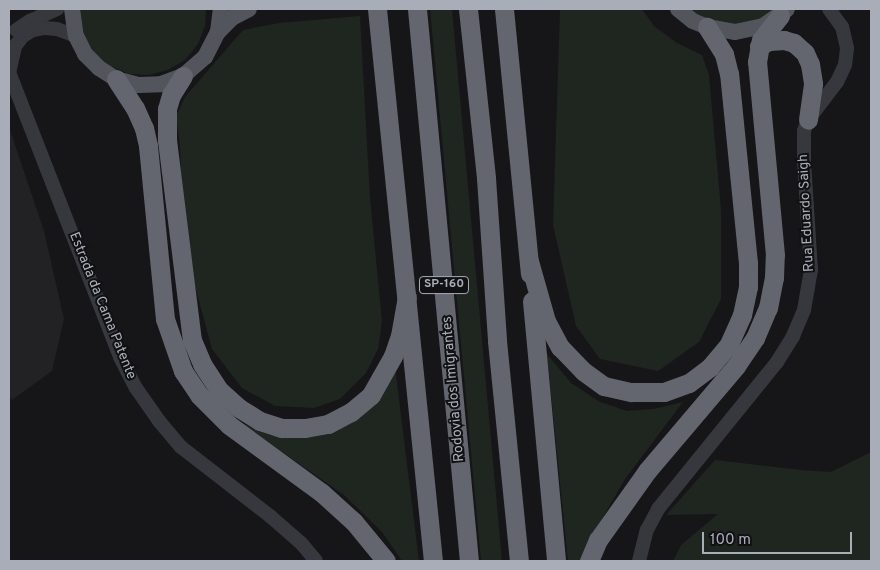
<!DOCTYPE html>
<html>
<head>
<meta charset="utf-8">
<style>
  body { margin:0 }
  #map { position:relative; width:880px; height:570px; overflow:hidden; background:#161618; font-family:Overpass,sans-serif }
  div>[style] { position:absolute }
  .built>* { inset:0; background:#222225 }
  .green>* { inset:0; background:#1e261f }
  .minor>* { height:14px; margin:-7px; padding:0 7px; transform-origin:7px; border-radius:7px; background:#37383d }
  .major>* { height:16px; margin:-8px; padding:0 8px; transform-origin:8px; border-radius:8px; background:#53555c }
  .highway>* { height:19px; margin:-9.5px; padding:0 9.5px; transform-origin:9.5px; border-radius:9.5px; background:#63666e }
  span { translate:-50% -50%; white-space:nowrap; text-align:center; line-height:1.15; -webkit-text-stroke:4px #111113; paint-order:stroke }
  .shield-label span { padding:1px 4px; background:#111113; border:1px solid; border-radius:4px; -webkit-text-stroke-width:0 }
  .shield-label { font-size:12px; color:#a8adb8; font-weight:700 }
  .street-label { font-size:14px; color:#a8adb8 }
  .frame { position:absolute; inset:0; border:10px solid #a8adb8; pointer-events:none }
  .scale { position:absolute; left:702px; top:532px; width:150px; height:22px; box-sizing:border-box; border:2px solid #a8adb8; border-top:0; padding-left:6px; font-size:15px; line-height:18px; white-space:nowrap; color:#a8adb8; -webkit-text-stroke:4px #111113; paint-order:stroke }
</style>
</head>
<body>
<div id="map">
  <div class="built">
    <i style="clip-path:polygon(9px 127px,44px 231px,64px 319px,52px 371px,12px 400px,9px 396px)"></i>
  </div>
  <div class="green">
    <i style="clip-path:polygon(80px 9px,206px 9px,205px 26px,198px 44px,185px 60px,168px 70px,149px 75px,129px 74px,110px 66px,95px 54px,85px 37px,80px 17px)"></i>
    <i style="clip-path:polygon(430px 9px,452px 9px,502px 561px,481px 561px)"></i>
    <i style="clip-path:polygon(560px 9px,642px 9px,654px 26px,677px 43px,702px 55px,709px 75px,721px 210px,721px 299px,699px 342px,658px 371px,600px 359px,576px 326px,553px 225px)"></i>
    <i style="clip-path:polygon(688px 9px,779px 9px,753px 24px,731px 27px,709px 23px)"></i>
    <i style="clip-path:polygon(360px 16px,370px 198px,382px 321px,378px 349px,366px 373px,340px 399px,314px 408px,275px 406px,242px 388px,212px 349px,191px 271px,182px 211px,180px 145px,176px 116px,185px 97px,243px 30px,279px 23px)"></i>
    <i style="clip-path:polygon(547px 354px,571px 383px,600px 402px,627px 411px,653px 409px,683px 402px,625px 479px,587px 545px,580px 561px,568px 561px)"></i>
    <i style="clip-path:polygon(395px 367px,419px 561px,402px 561px,382px 532px,344px 495px,239px 422px,270px 435px,300px 438px,330px 434px,354px 421px)"></i>
    <i style="clip-path:polygon(871px 452px,871px 561px,673px 561px,681px 545px,718px 514px,666px 515px,715px 460px,801px 470px,831px 472px)"></i>
  </div>
  <div class="minor">
    <i style="left:16px;top:30px;width:17px;rotate:-33deg"></i>
    <i style="left:30px;top:21px;width:30px;rotate:-24deg"></i>
    <i style="left:9px;top:72px;width:306px;rotate:68.7deg"></i>
    <i style="left:120px;top:357px;width:35px;rotate:63deg"></i>
    <i style="left:136px;top:388px;width:40px;rotate:55.1deg"></i>
    <i style="left:159px;top:421px;width:34px;rotate:50deg"></i>
    <i style="left:181px;top:447px;width:113px;rotate:37.8deg"></i>
    <i style="left:270px;top:516px;width:41px;rotate:41.1deg"></i>
    <i style="left:301px;top:543px;width:23px;rotate:50deg"></i>
    <i style="left:9px;top:73px;width:28px;rotate:-77deg"></i>
    <i style="left:15px;top:46px;width:13px;rotate:-51deg"></i>
    <i style="left:23px;top:36px;width:12px;rotate:-31deg"></i>
    <i style="left:33px;top:30px;width:11px;rotate:-10deg"></i>
    <i style="left:44px;top:28px;width:13px;rotate:4deg"></i>
    <i style="left:57px;top:29px;width:20px;rotate:20deg"></i>
    <i style="left:639px;top:561px;width:32px;rotate:-76deg"></i>
    <i style="left:647px;top:530px;width:24px;rotate:-62deg"></i>
    <i style="left:658px;top:509px;width:189px;rotate:-51deg"></i>
    <i style="left:777px;top:362px;width:31px;rotate:-58deg"></i>
    <i style="left:793px;top:336px;width:28px;rotate:-67deg"></i>
    <i style="left:804px;top:310px;width:41px;rotate:-80.1deg"></i>
    <i style="left:811px;top:270px;width:107px;rotate:-93.7deg"></i>
    <i style="left:804px;top:163px;width:32px;rotate:-90deg"></i>
    <i style="left:804px;top:131px;width:12px;rotate:-70deg"></i>
    <i style="left:808px;top:120px;width:48px;rotate:-52.7deg"></i>
    <i style="left:837px;top:82px;width:19px;rotate:-65deg"></i>
    <i style="left:845px;top:65px;width:17px;rotate:-83deg"></i>
    <i style="left:847px;top:48px;width:22px;rotate:-103deg"></i>
    <i style="left:842px;top:27px;width:22px;rotate:-126deg"></i>
  </div>
  <div class="major">
    <i style="left:72px;top:9px;width:27px;rotate:82deg"></i>
    <i style="left:76px;top:36px;width:20px;rotate:63deg"></i>
    <i style="left:85px;top:54px;width:20px;rotate:45deg"></i>
    <i style="left:99px;top:68px;width:20px;rotate:33deg"></i>
    <i style="left:116px;top:79px;width:23px;rotate:15deg"></i>
    <i style="left:138px;top:85px;width:23px;rotate:-2deg"></i>
    <i style="left:161px;top:84px;width:23px;rotate:-20deg"></i>
    <i style="left:183px;top:76px;width:29px;rotate:-41deg"></i>
    <i style="left:205px;top:57px;width:28px;rotate:-63deg"></i>
    <i style="left:218px;top:32px;width:23px;rotate:-83deg"></i>
    <i style="left:678px;top:9px;width:19px;rotate:39deg"></i>
    <i style="left:693px;top:21px;width:15px;rotate:23deg"></i>
    <i style="left:707px;top:27px;width:28px;rotate:10deg"></i>
    <i style="left:735px;top:32px;width:29px;rotate:-12deg"></i>
    <i style="left:763px;top:26px;width:29px;rotate:-35deg"></i>
    <i style="left:218px;top:32px;width:20px;rotate:-45deg"></i>
    <i style="left:232px;top:18px;width:19px;rotate:-28deg"></i>
  </div>
  <div class="highway">
    <i style="left:377px;top:9px;width:555px;rotate:84.21deg"></i>
    <i style="left:417px;top:9px;width:554px;rotate:84.62deg"></i>
    <i style="left:468px;top:9px;width:170px;rotate:83.9deg"></i>
    <i style="left:486px;top:178px;width:163px;rotate:86.1deg"></i>
    <i style="left:497px;top:341px;width:221px;rotate:84.3deg"></i>
    <i style="left:504px;top:9px;width:266px;rotate:84.4deg"></i>
    <i style="left:759px;top:46px;width:11px;rotate:-27deg"></i>
    <i style="left:769px;top:41px;width:15px;rotate:-4deg"></i>
    <i style="left:784px;top:40px;width:10px;rotate:17deg"></i>
    <i style="left:794px;top:43px;width:15px;rotate:42deg"></i>
    <i style="left:805px;top:53px;width:12px;rotate:66deg"></i>
    <i style="left:810px;top:64px;width:20px;rotate:81deg"></i>
    <i style="left:813px;top:84px;width:36px;rotate:98deg"></i>
    <i style="left:183px;top:76px;width:22px;rotate:122deg"></i>
    <i style="left:171px;top:95px;width:15px;rotate:106deg"></i>
    <i style="left:167px;top:109px;width:31px;rotate:90deg"></i>
    <i style="left:167px;top:140px;width:202px;rotate:82.9deg"></i>
    <i style="left:192px;top:340px;width:26px;rotate:67deg"></i>
    <i style="left:202px;top:364px;width:31px;rotate:57deg"></i>
    <i style="left:219px;top:390px;width:27px;rotate:42deg"></i>
    <i style="left:239px;top:408px;width:25px;rotate:32deg"></i>
    <i style="left:260px;top:421px;width:23px;rotate:18deg"></i>
    <i style="left:282px;top:428px;width:23px"></i>
    <i style="left:305px;top:428px;width:23px;rotate:-10deg"></i>
    <i style="left:328px;top:424px;width:26px;rotate:-28deg"></i>
    <i style="left:351px;top:412px;width:26px;rotate:-40deg"></i>
    <i style="left:371px;top:395px;width:45px;rotate:-60.6deg"></i>
    <i style="left:393px;top:356px;width:21px;rotate:-71deg"></i>
    <i style="left:400px;top:336px;width:40px;rotate:-80deg"></i>
    <i style="left:116px;top:79px;width:35px;rotate:57deg"></i>
    <i style="left:135px;top:108px;width:22px;rotate:66deg"></i>
    <i style="left:144px;top:128px;width:18px;rotate:77deg"></i>
    <i style="left:148px;top:146px;width:174px;rotate:84.4deg"></i>
    <i style="left:165px;top:319px;width:55px;rotate:70.9deg"></i>
    <i style="left:183px;top:371px;width:29px;rotate:56deg"></i>
    <i style="left:199px;top:395px;width:42px;rotate:45deg"></i>
    <i style="left:229px;top:425px;width:115px;rotate:36.2deg"></i>
    <i style="left:322px;top:493px;width:43px;rotate:42.2deg"></i>
    <i style="left:354px;top:522px;width:50px;rotate:50.6deg"></i>
    <i style="left:529px;top:261px;width:62px;rotate:74.2deg"></i>
    <i style="left:546px;top:321px;width:30px;rotate:62deg"></i>
    <i style="left:560px;top:347px;width:33px;rotate:46deg"></i>
    <i style="left:583px;top:371px;width:26px;rotate:36deg"></i>
    <i style="left:604px;top:386px;width:28px;rotate:13deg"></i>
    <i style="left:631px;top:392px;width:33px"></i>
    <i style="left:664px;top:392px;width:27px;rotate:-20deg"></i>
    <i style="left:689px;top:383px;width:26px;rotate:-37deg"></i>
    <i style="left:710px;top:367px;width:30px;rotate:-50deg"></i>
    <i style="left:729px;top:344px;width:32px;rotate:-66deg"></i>
    <i style="left:742px;top:315px;width:29px;rotate:-78deg"></i>
    <i style="left:748px;top:287px;width:24px;rotate:-90deg"></i>
    <i style="left:748px;top:263px;width:190px;rotate:-95.7deg"></i>
    <i style="left:729px;top:74px;width:21px;rotate:-104deg"></i>
    <i style="left:724px;top:54px;width:32px;rotate:-122deg"></i>
    <i style="left:532px;top:301px;width:261px;rotate:84.7deg"></i>
    <i style="left:589px;top:561px;width:23px;rotate:-67deg"></i>
    <i style="left:598px;top:540px;width:85px;rotate:-54.6deg"></i>
    <i style="left:647px;top:471px;width:138px;rotate:-49.7deg"></i>
    <i style="left:736px;top:366px;width:34px;rotate:-56deg"></i>
    <i style="left:755px;top:338px;width:33px;rotate:-67deg"></i>
    <i style="left:768px;top:308px;width:31px;rotate:-79deg"></i>
    <i style="left:774px;top:278px;width:23px;rotate:-88deg"></i>
    <i style="left:775px;top:255px;width:194px;rotate:-95.3deg"></i>
    <i style="left:757px;top:62px;width:22px;rotate:-80deg"></i>
    <i style="left:761px;top:40px;width:31px;rotate:-52deg"></i>
  </div>
  <div class="shield-label">
    <span style="left:444px;top:285px">SP-160</span>
  </div>
  <div class="street-label">
    <span style="left:807px;top:213px;rotate:-93deg">Rua Eduardo Saigh</span>
    <span style="left:102px;top:306px;rotate:68deg">Estrada da Cama Patente</span>
    <span style="left:454px;top:389px;rotate:-95deg">Rodovia dos Imigrantes</span>
  </div>
  <div class="frame"></div>
  <div class="scale">100 m</div>
</div>
</body>
</html>
